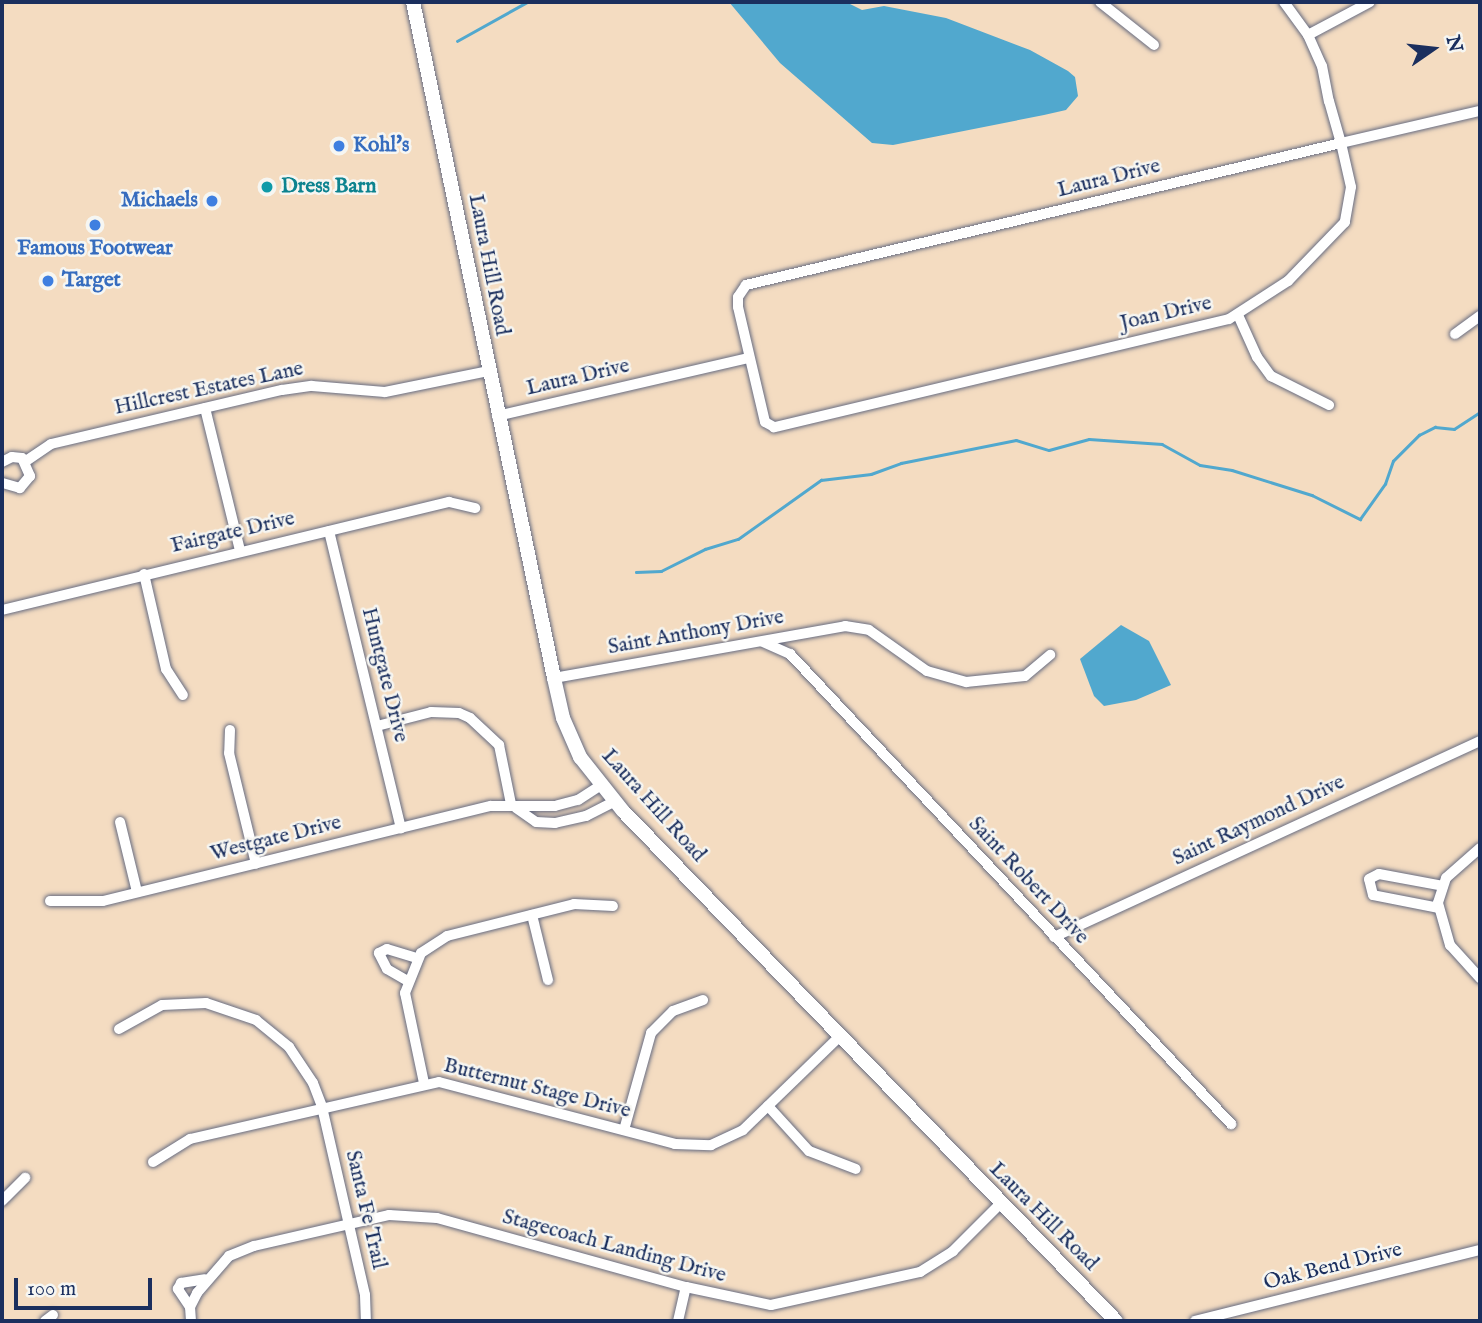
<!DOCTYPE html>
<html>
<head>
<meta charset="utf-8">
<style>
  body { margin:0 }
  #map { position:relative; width:1482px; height:1323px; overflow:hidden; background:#f4dcc1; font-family:"IM FELL English",serif }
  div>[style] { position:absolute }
  .water>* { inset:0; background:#51a8ce }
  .stream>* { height:2.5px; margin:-1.25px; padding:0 1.25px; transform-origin:1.25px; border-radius:1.25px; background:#51a8ce }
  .roads { filter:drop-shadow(0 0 2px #676c81) drop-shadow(0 0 2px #676c81) }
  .minor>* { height:10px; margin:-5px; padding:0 5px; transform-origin:5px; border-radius:5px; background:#fff }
  .secondary>* { height:14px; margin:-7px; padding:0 7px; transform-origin:7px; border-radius:7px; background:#fff }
  .dots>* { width:19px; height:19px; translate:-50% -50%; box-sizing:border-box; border:4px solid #f6f6f2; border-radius:50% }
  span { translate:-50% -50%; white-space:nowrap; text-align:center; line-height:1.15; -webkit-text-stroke:5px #f6f6f2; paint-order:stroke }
  .shop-label { font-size:21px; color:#366cbe; font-weight:700 }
  .left { translate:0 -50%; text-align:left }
  .right { translate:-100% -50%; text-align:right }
  .street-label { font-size:21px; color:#1b2f5e }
  .culture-label { font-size:21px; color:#0d838f; font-weight:700 }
  .frame { position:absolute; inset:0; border:4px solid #1b2f5e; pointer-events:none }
  .north { position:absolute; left:1398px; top:14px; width:70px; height:70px; -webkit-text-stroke:5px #f6f6f2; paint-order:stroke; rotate:76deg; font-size:19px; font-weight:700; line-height:28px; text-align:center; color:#1b2f5e }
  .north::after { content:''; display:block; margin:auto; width:24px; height:32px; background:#1b2f5e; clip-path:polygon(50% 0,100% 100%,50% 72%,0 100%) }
  .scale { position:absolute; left:14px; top:1278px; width:138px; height:32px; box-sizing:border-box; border:4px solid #1b2f5e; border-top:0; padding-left:9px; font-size:21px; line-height:24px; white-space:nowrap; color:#1b2f5e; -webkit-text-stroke:5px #f6f6f2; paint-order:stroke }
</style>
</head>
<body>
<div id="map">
  <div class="water">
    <i style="clip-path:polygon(729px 2px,846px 2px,862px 10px,884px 6px,946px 18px,1030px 50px,1068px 71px,1075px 77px,1078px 96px,1066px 110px,1044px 115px,893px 145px,872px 143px,780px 63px)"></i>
    <i style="clip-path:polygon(1121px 625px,1149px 641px,1171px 685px,1136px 700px,1104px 706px,1094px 696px,1080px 659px)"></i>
  </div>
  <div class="stream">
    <i style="left:457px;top:41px;width:80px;rotate:-29.1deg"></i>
    <i style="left:636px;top:572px;width:25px;rotate:-2deg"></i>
    <i style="left:661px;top:571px;width:49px;rotate:-26.6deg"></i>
    <i style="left:705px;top:549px;width:34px;rotate:-17deg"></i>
    <i style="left:738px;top:539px;width:102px;rotate:-35.4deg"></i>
    <i style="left:821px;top:480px;width:50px;rotate:-6.8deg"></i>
    <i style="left:871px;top:474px;width:32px;rotate:-20deg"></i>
    <i style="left:901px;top:463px;width:117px;rotate:-11.3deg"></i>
    <i style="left:1016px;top:440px;width:34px;rotate:17deg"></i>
    <i style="left:1049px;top:450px;width:41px;rotate:-15.4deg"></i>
    <i style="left:1089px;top:439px;width:73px;rotate:3.9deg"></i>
    <i style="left:1162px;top:444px;width:43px;rotate:28.9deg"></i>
    <i style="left:1200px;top:465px;width:32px;rotate:9deg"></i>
    <i style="left:1232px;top:470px;width:84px;rotate:17.4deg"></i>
    <i style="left:1312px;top:495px;width:54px;rotate:26.6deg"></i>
    <i style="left:1360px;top:519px;width:43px;rotate:-54.5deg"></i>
    <i style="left:1385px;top:484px;width:24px;rotate:-71deg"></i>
    <i style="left:1393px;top:461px;width:37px;rotate:-45deg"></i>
    <i style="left:1419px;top:435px;width:18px;rotate:-27deg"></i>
    <i style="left:1435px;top:427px;width:19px;rotate:6deg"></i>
    <i style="left:1454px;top:429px;width:31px;rotate:-33deg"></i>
  </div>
  <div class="roads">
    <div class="minor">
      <i style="left:1100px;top:2px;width:69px;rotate:38.5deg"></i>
      <i style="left:1284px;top:2px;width:41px;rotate:54deg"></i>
      <i style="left:1308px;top:35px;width:34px;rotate:66deg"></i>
      <i style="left:1322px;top:66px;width:36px;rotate:79deg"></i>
      <i style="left:1329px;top:101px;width:44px;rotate:74.1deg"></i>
      <i style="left:1341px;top:143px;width:45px;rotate:77.2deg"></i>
      <i style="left:1351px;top:187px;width:36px;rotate:100deg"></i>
      <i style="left:1345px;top:222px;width:82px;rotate:134deg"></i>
      <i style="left:1288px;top:281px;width:70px;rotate:147.2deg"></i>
      <i style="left:1229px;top:319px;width:468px;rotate:166.6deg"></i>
      <i style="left:774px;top:427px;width:10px;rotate:-151deg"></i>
      <i style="left:765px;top:422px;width:118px;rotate:-103.2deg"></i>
      <i style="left:738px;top:307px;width:10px;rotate:-90deg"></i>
      <i style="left:738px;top:297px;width:14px;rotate:-56deg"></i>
      <i style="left:746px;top:285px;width:612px;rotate:-13.42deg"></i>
      <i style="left:1341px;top:143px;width:143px;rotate:-13deg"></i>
      <i style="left:1308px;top:35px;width:70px;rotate:-28deg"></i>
      <i style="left:1238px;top:315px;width:46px;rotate:65.7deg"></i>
      <i style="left:1257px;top:357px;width:24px;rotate:54deg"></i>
      <i style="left:1271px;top:376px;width:65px;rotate:26.6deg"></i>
      <i style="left:1455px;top:334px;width:31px;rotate:-36deg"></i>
      <i style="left:205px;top:408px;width:147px;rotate:76.2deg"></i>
      <i style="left:497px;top:416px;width:258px;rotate:-13deg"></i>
      <i style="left:26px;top:461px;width:30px;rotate:-34deg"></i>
      <i style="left:51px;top:444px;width:237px;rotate:-13.2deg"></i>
      <i style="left:282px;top:390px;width:30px;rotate:-8deg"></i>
      <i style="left:312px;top:386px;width:73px;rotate:4.7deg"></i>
      <i style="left:385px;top:392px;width:105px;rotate:-11.5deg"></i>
      <i style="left:2px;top:462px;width:11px;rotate:-27deg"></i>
      <i style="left:12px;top:457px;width:10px;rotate:6deg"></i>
      <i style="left:22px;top:458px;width:20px;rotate:66deg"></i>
      <i style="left:30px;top:476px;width:16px;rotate:130deg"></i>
      <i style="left:20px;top:488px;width:19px;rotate:-164deg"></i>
      <i style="left:329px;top:531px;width:306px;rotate:76.4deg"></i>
      <i style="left:144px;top:574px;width:98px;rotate:77deg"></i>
      <i style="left:166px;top:669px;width:31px;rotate:57deg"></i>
      <i style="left:2px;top:610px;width:460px;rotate:-13.6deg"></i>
      <i style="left:449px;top:502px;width:27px;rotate:13deg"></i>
      <i style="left:763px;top:642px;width:30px;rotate:24deg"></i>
      <i style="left:790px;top:654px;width:645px;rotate:46.82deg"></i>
      <i style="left:554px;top:678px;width:296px;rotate:-10.1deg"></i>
      <i style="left:845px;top:626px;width:24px;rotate:9deg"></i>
      <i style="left:869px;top:630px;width:71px;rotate:35.3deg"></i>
      <i style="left:927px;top:671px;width:41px;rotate:15.8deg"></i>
      <i style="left:966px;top:682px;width:59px;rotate:-5.8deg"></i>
      <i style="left:1025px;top:676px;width:33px;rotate:-40deg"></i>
      <i style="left:377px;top:726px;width:56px;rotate:-14.5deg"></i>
      <i style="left:431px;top:712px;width:28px;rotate:2deg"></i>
      <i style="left:459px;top:713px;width:12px;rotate:24deg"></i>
      <i style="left:470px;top:718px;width:40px;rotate:43deg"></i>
      <i style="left:499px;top:745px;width:60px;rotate:78.5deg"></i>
      <i style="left:230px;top:730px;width:23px;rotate:92deg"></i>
      <i style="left:229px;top:753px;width:114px;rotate:76.3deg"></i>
      <i style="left:516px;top:808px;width:24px;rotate:35deg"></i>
      <i style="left:536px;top:822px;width:19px;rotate:3deg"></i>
      <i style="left:555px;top:823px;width:32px;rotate:-13deg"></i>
      <i style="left:586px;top:816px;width:33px;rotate:-27deg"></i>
      <i style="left:120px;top:822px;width:72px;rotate:76.3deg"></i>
      <i style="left:1480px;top:848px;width:45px;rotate:138.6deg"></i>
      <i style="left:1446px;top:878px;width:26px;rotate:108deg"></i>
      <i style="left:1438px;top:903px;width:44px;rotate:74.1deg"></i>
      <i style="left:1450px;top:945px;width:45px;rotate:47.7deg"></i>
      <i style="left:50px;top:901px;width:53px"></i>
      <i style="left:103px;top:901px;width:399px;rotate:-13.8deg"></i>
      <i style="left:491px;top:806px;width:64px"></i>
      <i style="left:555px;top:806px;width:24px;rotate:-15deg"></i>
      <i style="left:578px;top:800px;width:27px;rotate:-33deg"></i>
      <i style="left:1439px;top:908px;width:67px;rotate:-168.9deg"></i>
      <i style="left:1373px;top:895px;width:16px;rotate:-104deg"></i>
      <i style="left:1369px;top:879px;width:11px;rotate:-27deg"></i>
      <i style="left:1379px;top:874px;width:65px;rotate:10.6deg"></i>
      <i style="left:532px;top:915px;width:67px;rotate:76.2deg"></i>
      <i style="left:1054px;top:937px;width:469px;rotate:-24.7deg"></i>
      <i style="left:406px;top:980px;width:22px;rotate:-150deg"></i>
      <i style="left:387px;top:969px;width:18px;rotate:-117deg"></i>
      <i style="left:379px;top:953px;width:9px;rotate:-27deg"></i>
      <i style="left:387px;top:949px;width:31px;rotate:17deg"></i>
      <i style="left:119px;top:1029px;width:49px;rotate:-29.2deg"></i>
      <i style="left:162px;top:1005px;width:44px;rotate:-2.6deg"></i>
      <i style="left:206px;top:1003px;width:53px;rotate:18.8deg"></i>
      <i style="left:256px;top:1020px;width:43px;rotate:39.3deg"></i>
      <i style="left:289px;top:1047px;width:43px;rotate:56.3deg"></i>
      <i style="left:313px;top:1083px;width:26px;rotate:69deg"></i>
      <i style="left:322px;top:1107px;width:193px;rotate:77.1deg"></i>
      <i style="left:365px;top:1295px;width:26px;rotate:88deg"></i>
      <i style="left:424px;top:1083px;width:92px;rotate:-101.9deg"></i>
      <i style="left:405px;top:993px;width:43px;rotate:-68.2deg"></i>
      <i style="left:421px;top:953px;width:31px;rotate:-33deg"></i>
      <i style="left:447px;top:936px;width:131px;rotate:-14.1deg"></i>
      <i style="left:574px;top:904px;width:39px;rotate:3deg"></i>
      <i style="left:768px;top:1106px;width:61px;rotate:47.7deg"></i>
      <i style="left:809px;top:1151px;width:50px;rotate:21deg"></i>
      <i style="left:624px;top:1130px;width:101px;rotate:-74.4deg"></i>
      <i style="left:651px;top:1033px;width:31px;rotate:-45deg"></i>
      <i style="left:673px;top:1011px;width:32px;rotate:-20deg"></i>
      <i style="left:153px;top:1162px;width:44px;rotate:-31.9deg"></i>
      <i style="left:190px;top:1139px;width:255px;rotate:-12.9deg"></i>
      <i style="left:439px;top:1082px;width:244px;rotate:14.7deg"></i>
      <i style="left:675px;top:1144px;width:36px;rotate:2deg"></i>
      <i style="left:711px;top:1145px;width:35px;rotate:-25deg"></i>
      <i style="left:743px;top:1130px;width:135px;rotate:-44.1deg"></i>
      <i style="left:2px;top:1201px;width:33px;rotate:-45deg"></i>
      <i style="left:190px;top:1307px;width:22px;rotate:-124deg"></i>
      <i style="left:178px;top:1289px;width:7px;rotate:-63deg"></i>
      <i style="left:181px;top:1283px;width:24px;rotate:-9deg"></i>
      <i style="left:45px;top:1321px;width:10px;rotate:-37deg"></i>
      <i style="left:191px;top:1321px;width:14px;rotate:-94deg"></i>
      <i style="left:190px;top:1307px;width:16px;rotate:-63deg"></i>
      <i style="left:197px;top:1293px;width:49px;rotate:-49.1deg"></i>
      <i style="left:229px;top:1256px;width:27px;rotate:-22deg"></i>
      <i style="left:254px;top:1246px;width:139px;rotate:-12.9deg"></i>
      <i style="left:389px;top:1215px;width:48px;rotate:3.6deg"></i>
      <i style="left:437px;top:1218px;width:258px;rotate:15.5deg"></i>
      <i style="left:686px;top:1287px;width:87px;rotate:12deg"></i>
      <i style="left:771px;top:1305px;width:153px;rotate:-12.5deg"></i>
      <i style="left:920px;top:1272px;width:39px;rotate:-32deg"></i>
      <i style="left:953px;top:1251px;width:65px;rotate:-45deg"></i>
      <i style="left:678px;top:1321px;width:35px;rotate:-77deg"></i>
      <i style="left:1195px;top:1321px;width:294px;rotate:-14deg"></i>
    </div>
    <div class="secondary">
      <i style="left:413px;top:2px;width:691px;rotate:78.22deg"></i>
      <i style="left:554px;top:678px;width:41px;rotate:77.3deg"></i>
      <i style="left:563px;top:718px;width:43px;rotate:66.4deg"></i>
      <i style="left:580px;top:757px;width:69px;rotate:51.5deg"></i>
      <i style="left:623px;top:811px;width:709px;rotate:45.97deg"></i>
    </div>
  </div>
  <div class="dots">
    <i style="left:339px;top:146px;background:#3f7fe0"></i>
    <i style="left:267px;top:187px;background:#0f9aa8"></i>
    <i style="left:212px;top:201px;background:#3f7fe0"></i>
    <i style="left:95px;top:225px;background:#3f7fe0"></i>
    <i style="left:48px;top:281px;background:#3f7fe0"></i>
  </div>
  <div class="shop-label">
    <span class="left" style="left:353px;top:146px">Kohl's</span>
    <span class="right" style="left:198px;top:201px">Michaels</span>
    <span style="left:95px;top:249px">Famous Footwear</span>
    <span class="left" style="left:62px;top:281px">Target</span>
  </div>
  <div class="street-label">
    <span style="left:1109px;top:179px;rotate:-14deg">Laura Drive</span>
    <span style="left:488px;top:265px;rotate:79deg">Laura Hill Road</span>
    <span style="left:1166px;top:314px;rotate:-13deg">Joan Drive</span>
    <span style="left:578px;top:378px;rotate:-13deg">Laura Drive</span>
    <span style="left:209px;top:389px;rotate:-12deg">Hillcrest Estates Lane</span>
    <span style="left:233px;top:533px;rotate:-13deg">Fairgate Drive</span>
    <span style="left:696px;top:633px;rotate:-10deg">Saint Anthony Drive</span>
    <span style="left:384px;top:675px;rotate:76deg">Huntgate Drive</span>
    <span style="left:653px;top:806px;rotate:48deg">Laura Hill Road</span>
    <span style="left:1259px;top:821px;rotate:-25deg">Saint Raymond Drive</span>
    <span style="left:276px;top:839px;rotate:-14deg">Westgate Drive</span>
    <span style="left:1028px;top:881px;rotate:47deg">Saint Robert Drive</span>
    <span style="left:537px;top:1089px;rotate:14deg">Butternut Stage Drive</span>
    <span style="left:365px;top:1210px;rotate:77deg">Santa Fe Trail</span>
    <span style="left:1043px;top:1217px;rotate:45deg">Laura Hill Road</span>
    <span style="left:614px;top:1247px;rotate:15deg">Stagecoach Landing Drive</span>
    <span style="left:1333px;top:1267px;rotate:-14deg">Oak Bend Drive</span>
  </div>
  <div class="culture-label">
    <span class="left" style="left:281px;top:187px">Dress Barn</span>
  </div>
  <div class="frame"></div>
  <div class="north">N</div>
  <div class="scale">100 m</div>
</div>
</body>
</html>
